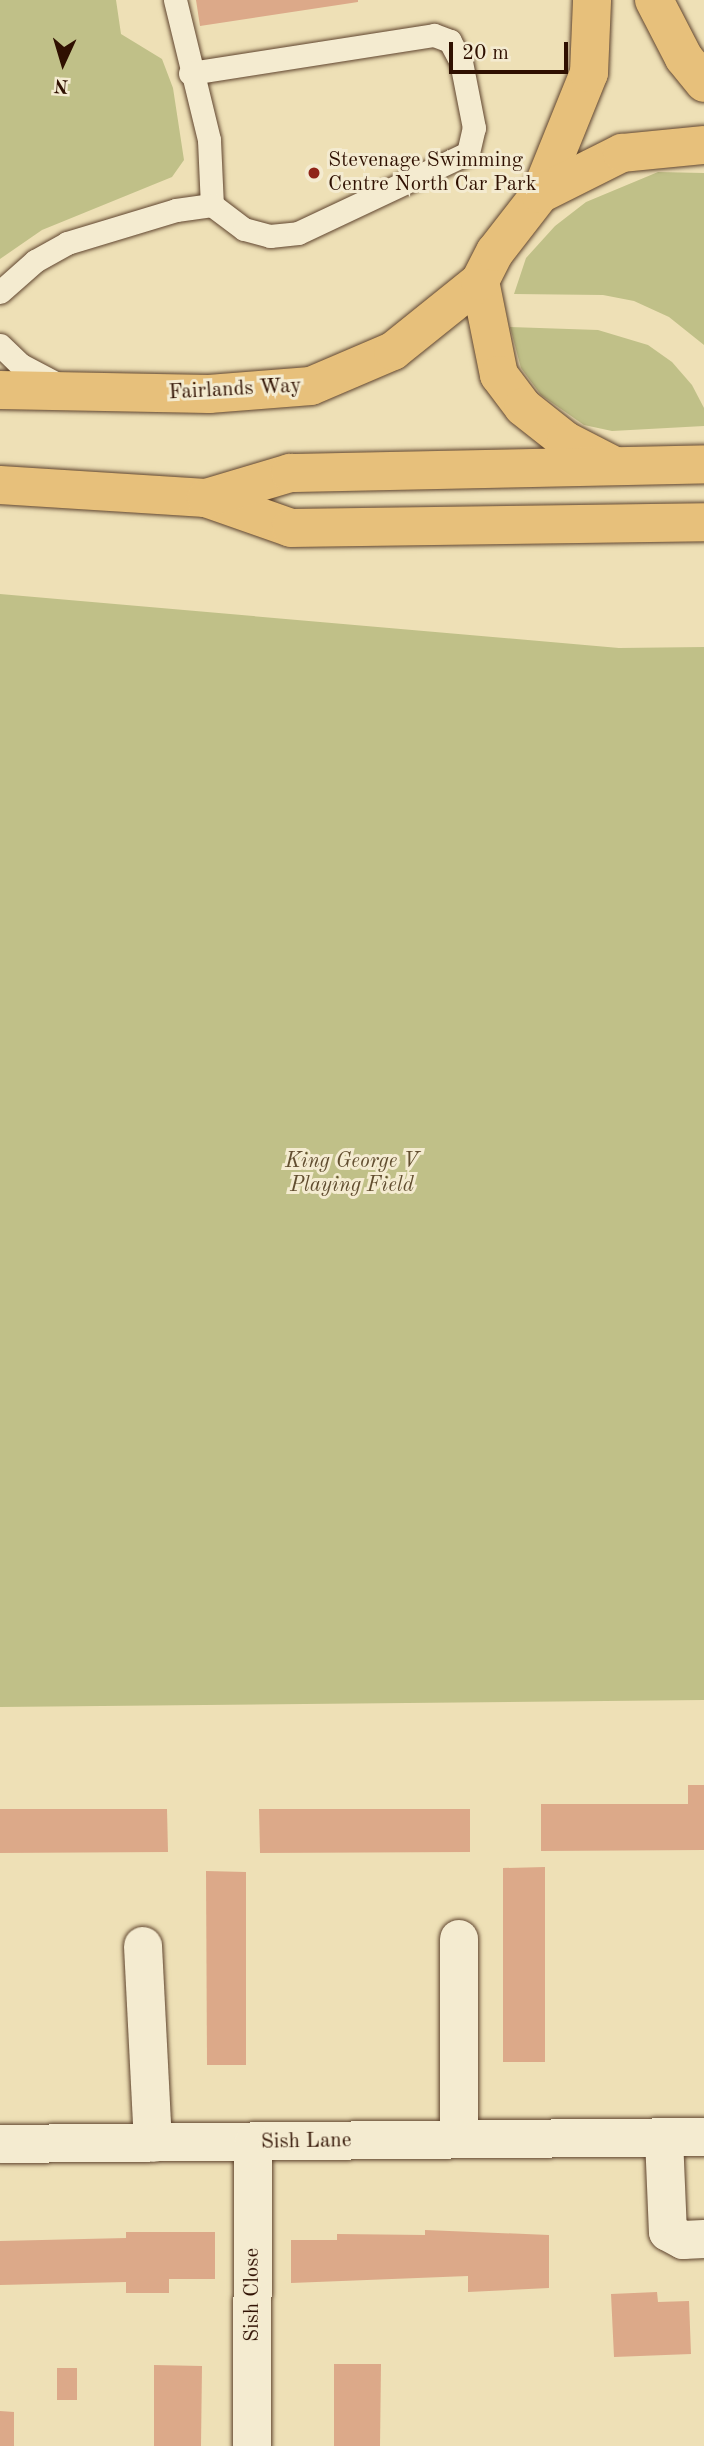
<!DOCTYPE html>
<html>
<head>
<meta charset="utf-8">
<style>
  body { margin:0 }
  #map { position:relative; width:704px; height:2446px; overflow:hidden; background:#eee0b6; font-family:"Old Standard TT",serif }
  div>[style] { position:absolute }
  .green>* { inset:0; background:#c0c088 }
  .building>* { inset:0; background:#dca989 }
  .roads { filter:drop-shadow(0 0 2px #5f442e) drop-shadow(0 0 2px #5f442e) }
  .service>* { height:23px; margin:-11.5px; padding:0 11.5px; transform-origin:11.5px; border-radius:11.5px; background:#f4ebd0 }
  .minor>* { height:38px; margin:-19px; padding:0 19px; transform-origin:19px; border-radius:19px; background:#f4ebd0 }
  .primary>* { height:38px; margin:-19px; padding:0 19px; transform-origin:19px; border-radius:19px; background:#e7c07b }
  .dots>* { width:19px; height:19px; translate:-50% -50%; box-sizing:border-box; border:4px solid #f4ebd0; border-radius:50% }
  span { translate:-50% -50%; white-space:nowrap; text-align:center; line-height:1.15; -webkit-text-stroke:6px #f4ebd0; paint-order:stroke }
  .poi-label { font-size:21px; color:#2f1001 }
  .left { translate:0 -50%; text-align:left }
  .street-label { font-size:21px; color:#2f1001 }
  .park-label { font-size:21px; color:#624e30; font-style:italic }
  .north { position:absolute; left:28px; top:28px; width:70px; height:70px; -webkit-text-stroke:5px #f4ebd0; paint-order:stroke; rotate:184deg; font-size:19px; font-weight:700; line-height:28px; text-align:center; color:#2f1001 }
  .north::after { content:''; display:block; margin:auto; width:24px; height:32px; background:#2f1001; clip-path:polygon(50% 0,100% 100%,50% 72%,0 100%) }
  .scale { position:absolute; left:449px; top:42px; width:119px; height:32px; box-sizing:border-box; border:4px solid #2f1001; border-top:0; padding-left:9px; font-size:21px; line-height:24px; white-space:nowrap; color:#2f1001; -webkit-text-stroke:5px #f4ebd0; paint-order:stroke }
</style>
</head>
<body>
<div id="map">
  <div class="green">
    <i style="clip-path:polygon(0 0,116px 0,121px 34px,162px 59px,173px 88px,184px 160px,172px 177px,42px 230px,0 259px)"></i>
    <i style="clip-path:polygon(658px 172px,704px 173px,704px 345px,669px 317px,634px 301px,603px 295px,514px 294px,526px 258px,555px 226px,586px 202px)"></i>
    <i style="clip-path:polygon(510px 327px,598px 330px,648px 345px,672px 362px,692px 385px,704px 408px,704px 426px,612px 431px,584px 425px,541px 395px,521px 368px)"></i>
    <i style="clip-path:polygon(0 594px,619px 648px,704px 647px,704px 1700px,0 1707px)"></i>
  </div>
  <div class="building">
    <i style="clip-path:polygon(196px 0,358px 0,358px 2px,200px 26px)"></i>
    <i style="clip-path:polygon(688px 1785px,704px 1785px,704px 1850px,541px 1851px,541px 1804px,688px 1804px)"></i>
    <i style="clip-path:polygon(0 1809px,167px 1809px,168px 1852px,0 1853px)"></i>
    <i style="clip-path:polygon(259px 1809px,470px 1809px,470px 1852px,260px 1853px)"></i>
    <i style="clip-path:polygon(545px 1867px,545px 2062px,503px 2062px,503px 1868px)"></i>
    <i style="clip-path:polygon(206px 1871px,246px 1872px,246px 2065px,207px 2065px)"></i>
    <i style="clip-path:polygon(425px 2230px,549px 2235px,549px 2288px,468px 2292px,468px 2276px,291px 2283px,291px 2240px,337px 2240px,337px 2234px,425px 2235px)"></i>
    <i style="clip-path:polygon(126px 2232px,215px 2232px,215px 2279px,169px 2279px,169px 2293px,126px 2293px,126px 2282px,0 2285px,0 2241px,126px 2238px)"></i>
    <i style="clip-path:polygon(657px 2292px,658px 2302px,689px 2301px,691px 2354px,614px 2357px,611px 2294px)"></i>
    <i style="clip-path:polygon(334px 2364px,381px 2364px,380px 2446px,334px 2446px)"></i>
    <i style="clip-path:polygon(154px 2365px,202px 2366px,201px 2446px,154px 2446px)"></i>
    <i style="clip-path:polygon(57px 2368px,77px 2368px,77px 2400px,57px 2400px)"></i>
    <i style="clip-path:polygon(0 2411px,14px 2412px,14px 2446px,0 2446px)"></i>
  </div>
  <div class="roads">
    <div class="service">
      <i style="left:175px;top:0;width:144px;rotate:76.3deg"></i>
      <i style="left:209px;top:140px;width:65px;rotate:87.4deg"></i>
      <i style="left:0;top:292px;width:47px;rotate:-41.5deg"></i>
      <i style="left:35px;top:261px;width:37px;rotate:-29deg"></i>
      <i style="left:67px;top:243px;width:114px;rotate:-16.8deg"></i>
      <i style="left:176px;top:210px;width:36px;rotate:-8deg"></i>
      <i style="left:212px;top:205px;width:40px;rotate:37deg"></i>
      <i style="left:244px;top:229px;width:27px;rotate:15deg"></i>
      <i style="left:270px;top:236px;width:28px;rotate:-6deg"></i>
      <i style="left:298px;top:233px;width:188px;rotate:-25.2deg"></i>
      <i style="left:468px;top:153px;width:26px;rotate:-77deg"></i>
      <i style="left:474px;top:128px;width:67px;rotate:-101.1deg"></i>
      <i style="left:461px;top:62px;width:24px;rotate:-118deg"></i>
      <i style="left:450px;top:41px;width:17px;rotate:-159deg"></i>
      <i style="left:434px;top:35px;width:247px;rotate:171.1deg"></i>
      <i style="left:0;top:345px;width:29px;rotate:44deg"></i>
      <i style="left:21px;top:365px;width:45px;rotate:27.7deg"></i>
    </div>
    <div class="minor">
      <i style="left:459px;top:1939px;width:200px;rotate:90deg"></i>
      <i style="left:143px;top:1946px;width:197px;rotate:87.1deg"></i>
      <i style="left:664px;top:2138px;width:94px;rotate:87.6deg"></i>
      <i style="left:668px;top:2232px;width:17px;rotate:28deg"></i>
      <i style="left:683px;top:2240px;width:21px;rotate:-3deg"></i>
      <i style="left:0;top:2144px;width:704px;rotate:-0.57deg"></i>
      <i style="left:252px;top:2446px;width:303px;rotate:-89.8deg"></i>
    </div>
    <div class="primary">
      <i style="left:654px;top:0;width:65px;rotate:62.7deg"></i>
      <i style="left:684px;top:58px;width:32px;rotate:51deg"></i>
      <i style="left:540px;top:194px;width:131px;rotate:-68deg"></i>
      <i style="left:589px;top:73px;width:73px;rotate:-87.6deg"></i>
      <i style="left:480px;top:281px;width:96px;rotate:78.6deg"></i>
      <i style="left:499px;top:375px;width:40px;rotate:53deg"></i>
      <i style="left:523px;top:407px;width:55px;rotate:38.3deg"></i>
      <i style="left:566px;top:441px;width:53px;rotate:27.1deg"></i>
      <i style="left:0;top:390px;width:209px;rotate:1.1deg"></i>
      <i style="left:209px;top:394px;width:102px;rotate:-4.5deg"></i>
      <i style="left:311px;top:386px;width:89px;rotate:-23.1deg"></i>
      <i style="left:393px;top:351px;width:112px;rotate:-38.8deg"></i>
      <i style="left:480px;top:281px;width:33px;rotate:-63deg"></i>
      <i style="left:495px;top:252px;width:73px;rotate:-52.2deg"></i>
      <i style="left:540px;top:194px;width:92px;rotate:-26.6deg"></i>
      <i style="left:622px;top:153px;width:82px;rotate:-5.6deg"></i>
      <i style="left:0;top:485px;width:206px;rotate:3.6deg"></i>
      <i style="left:206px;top:498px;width:90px;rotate:19.4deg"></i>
      <i style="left:291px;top:528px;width:413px;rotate:-0.8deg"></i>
      <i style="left:206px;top:498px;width:88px;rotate:-16.6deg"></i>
      <i style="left:290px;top:473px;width:414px;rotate:-1.2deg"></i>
    </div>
  </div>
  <div class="dots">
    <i style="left:314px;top:173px;background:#8f2418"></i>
  </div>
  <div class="poi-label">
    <span class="left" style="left:328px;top:173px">Stevenage Swimming<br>Centre North Car Park</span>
  </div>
  <div class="street-label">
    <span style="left:235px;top:390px;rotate:-3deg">Fairlands Way</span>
    <span style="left:306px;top:2142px;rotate:-1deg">Sish Lane</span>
    <span style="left:253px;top:2295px;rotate:-90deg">Sish Close</span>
  </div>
  <div class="park-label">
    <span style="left:352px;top:1174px">King George V<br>Playing Field</span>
  </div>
  <div class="north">N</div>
  <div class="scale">20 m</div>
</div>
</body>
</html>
